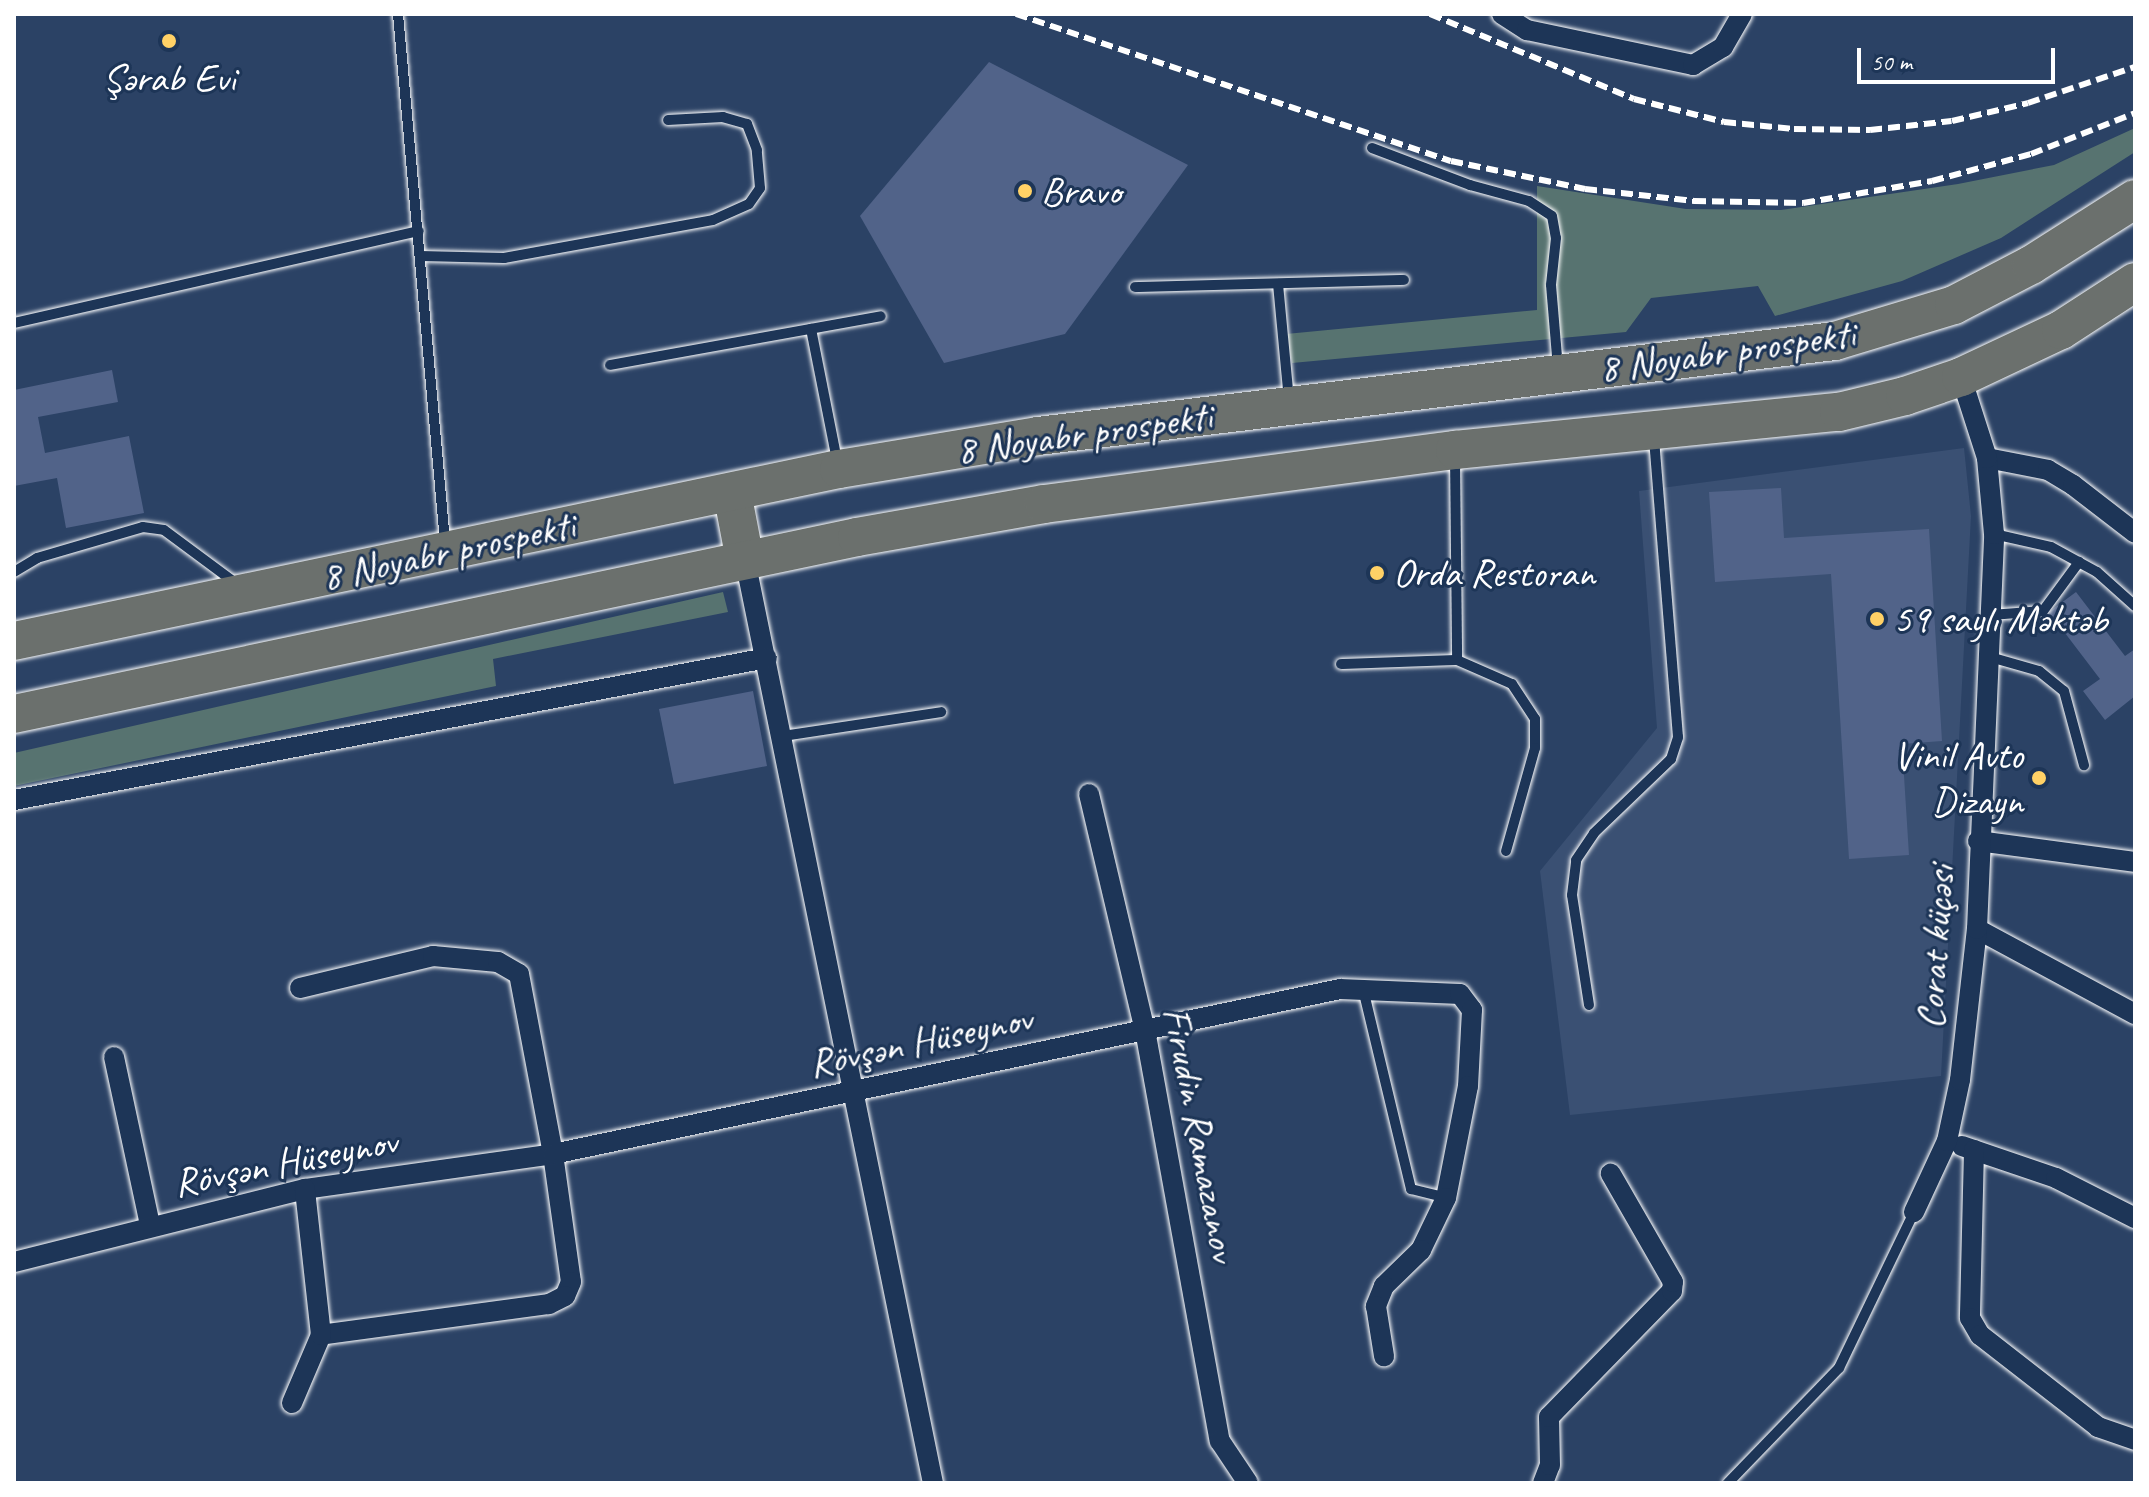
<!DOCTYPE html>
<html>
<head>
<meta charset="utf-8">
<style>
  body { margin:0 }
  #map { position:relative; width:2149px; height:1497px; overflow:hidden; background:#2b4265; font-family:Caveat,sans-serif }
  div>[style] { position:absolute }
  .built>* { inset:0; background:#3a5073 }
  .green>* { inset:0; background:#577370 }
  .building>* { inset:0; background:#516389 }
  .roads { filter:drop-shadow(0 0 2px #fff) drop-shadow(0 0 2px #fff) }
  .lane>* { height:10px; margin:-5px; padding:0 5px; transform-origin:5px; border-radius:5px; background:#1d3557 }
  .street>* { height:20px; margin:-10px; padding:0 10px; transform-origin:10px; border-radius:10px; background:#1d3557 }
  .highway>* { height:38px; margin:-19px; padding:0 19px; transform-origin:19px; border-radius:19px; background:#6b706d }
  .rail>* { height:6px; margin-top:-3px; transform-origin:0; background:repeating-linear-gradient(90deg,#fff 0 12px,transparent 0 18px) }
  .dots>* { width:22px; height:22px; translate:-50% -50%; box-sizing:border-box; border:4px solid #1d3557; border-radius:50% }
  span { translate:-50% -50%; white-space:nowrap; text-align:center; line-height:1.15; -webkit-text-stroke:6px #1d3557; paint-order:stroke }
  .poi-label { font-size:40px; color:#fff }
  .left { translate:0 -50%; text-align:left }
  .right { translate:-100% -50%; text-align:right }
  .street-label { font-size:40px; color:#fff }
  .frame { position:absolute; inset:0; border:16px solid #fff; pointer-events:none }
  .scale { position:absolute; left:1857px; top:48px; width:198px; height:36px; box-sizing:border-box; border:4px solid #fff; border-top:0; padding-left:10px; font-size:24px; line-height:28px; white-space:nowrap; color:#fff; -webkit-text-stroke:6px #1d3557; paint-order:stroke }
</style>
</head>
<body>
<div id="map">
  <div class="built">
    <i style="clip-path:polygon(1964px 448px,1971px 516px,1941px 1076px,1570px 1115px,1540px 871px,1657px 728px,1639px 491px)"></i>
  </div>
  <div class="green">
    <i style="clip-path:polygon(2135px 128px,2135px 152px,2001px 238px,1902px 281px,1775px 316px,1758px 286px,1651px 298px,1626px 332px,1292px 363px,1286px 334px,1537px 310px,1537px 186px,1686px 209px,1781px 210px,1958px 184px,2054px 165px)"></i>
    <i style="clip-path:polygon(723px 592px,728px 612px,493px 659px,496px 686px,14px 786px,14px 753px)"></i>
  </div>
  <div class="building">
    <i style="clip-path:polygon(989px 62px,1188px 165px,1065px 334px,944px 363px,860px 216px)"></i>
    <i style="clip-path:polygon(112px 370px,118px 402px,38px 417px,45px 453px,129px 436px,144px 513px,66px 528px,57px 478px,14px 486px,14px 390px)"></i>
    <i style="clip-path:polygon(1781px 488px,1784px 538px,1929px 529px,1942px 741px,1902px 744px,1909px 855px,1849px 859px,1831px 574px,1715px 582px,1709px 492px)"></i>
    <i style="clip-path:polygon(2076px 592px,2125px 656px,2135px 649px,2135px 696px,2105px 720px,2083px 691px,2100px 679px,2049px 612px)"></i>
    <i style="clip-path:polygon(753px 691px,767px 766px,674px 784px,659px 709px)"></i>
  </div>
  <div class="roads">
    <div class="lane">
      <i style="left:398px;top:14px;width:530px;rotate:84.91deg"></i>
      <i style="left:1372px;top:148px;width:105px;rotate:20.7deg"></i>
      <i style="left:1470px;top:185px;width:61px;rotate:15.2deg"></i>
      <i style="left:1529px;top:201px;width:27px;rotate:33deg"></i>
      <i style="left:1552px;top:216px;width:22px;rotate:80deg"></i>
      <i style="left:1556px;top:238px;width:47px;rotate:96.1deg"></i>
      <i style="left:1551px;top:285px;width:84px;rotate:85.2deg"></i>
      <i style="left:421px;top:256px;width:83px;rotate:1.4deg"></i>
      <i style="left:504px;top:258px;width:212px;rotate:-10.3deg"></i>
      <i style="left:713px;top:220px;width:39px;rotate:-24deg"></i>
      <i style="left:749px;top:204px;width:19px;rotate:-55deg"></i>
      <i style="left:760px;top:188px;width:38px;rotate:-95deg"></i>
      <i style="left:757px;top:150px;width:28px;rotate:-111deg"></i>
      <i style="left:747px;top:124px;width:25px;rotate:-164deg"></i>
      <i style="left:723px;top:117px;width:55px;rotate:176.9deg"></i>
      <i style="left:1278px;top:284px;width:117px;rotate:84.6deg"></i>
      <i style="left:1135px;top:287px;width:269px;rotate:-1.5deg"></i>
      <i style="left:14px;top:323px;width:415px;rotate:-12.8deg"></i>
      <i style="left:811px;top:329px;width:134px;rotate:78.8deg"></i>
      <i style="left:610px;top:365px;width:275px;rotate:-10.2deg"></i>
      <i style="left:1455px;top:456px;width:204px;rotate:89.4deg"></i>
      <i style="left:1457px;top:660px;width:60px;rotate:23.6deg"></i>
      <i style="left:1512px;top:684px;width:42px;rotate:56.7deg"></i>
      <i style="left:1535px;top:719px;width:29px;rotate:90deg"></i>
      <i style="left:1535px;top:748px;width:107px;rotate:105.7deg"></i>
      <i style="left:1994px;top:534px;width:58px;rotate:12.8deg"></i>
      <i style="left:2051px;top:547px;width:52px;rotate:28.5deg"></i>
      <i style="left:2097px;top:572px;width:51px;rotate:41.8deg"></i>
      <i style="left:14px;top:572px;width:27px;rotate:-31deg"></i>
      <i style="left:37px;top:558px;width:110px;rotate:-16.3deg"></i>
      <i style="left:143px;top:527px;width:21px;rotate:8deg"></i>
      <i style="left:164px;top:530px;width:92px;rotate:36.6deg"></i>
      <i style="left:1991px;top:615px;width:52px;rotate:-4.4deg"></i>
      <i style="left:2043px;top:611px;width:61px;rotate:-53.7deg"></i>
      <i style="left:1990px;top:657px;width:51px;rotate:15.9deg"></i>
      <i style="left:2039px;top:671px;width:32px;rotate:39deg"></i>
      <i style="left:2064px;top:691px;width:77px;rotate:74.9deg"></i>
      <i style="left:1341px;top:664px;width:116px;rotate:-2deg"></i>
      <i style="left:783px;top:736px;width:160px;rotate:-8.6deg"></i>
      <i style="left:1363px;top:989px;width:206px;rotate:76.5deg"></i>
      <i style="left:1411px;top:1189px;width:36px;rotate:14deg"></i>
      <i style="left:1589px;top:1005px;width:111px;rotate:-98.8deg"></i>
      <i style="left:1572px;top:895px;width:35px;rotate:-83deg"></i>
      <i style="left:1576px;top:860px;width:32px;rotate:-56deg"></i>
      <i style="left:1594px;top:833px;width:107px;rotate:-43.9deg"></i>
      <i style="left:1671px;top:759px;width:23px;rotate:-72deg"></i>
      <i style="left:1678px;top:737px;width:302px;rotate:-94.6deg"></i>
      <i style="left:1728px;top:1483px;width:160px;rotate:-46deg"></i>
      <i style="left:1839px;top:1368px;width:173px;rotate:-64.3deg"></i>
    </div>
    <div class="street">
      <i style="left:1502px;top:14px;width:30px;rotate:33deg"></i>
      <i style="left:1527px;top:30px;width:170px;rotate:11.9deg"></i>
      <i style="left:1693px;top:65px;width:35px;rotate:-31deg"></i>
      <i style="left:1723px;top:47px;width:38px;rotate:-60deg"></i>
      <i style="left:1987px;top:458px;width:62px;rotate:11.1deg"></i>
      <i style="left:2048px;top:470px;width:29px;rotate:31deg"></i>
      <i style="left:2073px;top:485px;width:78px;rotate:37.7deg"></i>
      <i style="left:745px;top:560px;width:942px;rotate:78.49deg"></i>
      <i style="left:1089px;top:794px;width:243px;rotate:76.7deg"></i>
      <i style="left:1145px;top:1030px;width:418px;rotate:79.7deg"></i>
      <i style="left:1220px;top:1441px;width:50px;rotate:56.3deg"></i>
      <i style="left:14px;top:800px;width:766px;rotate:-10.68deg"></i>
      <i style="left:1978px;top:841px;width:158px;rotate:7.6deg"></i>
      <i style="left:1977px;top:929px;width:179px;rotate:28.3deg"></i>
      <i style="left:300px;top:988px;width:137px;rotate:-13.5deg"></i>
      <i style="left:433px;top:956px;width:65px;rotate:5.3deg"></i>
      <i style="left:498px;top:962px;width:24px;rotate:30deg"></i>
      <i style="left:519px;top:974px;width:183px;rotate:79.3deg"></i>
      <i style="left:553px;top:1154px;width:129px;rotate:82deg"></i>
      <i style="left:571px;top:1282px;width:15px;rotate:113deg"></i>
      <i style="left:565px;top:1296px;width:18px;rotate:153deg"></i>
      <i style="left:549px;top:1304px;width:230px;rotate:172.3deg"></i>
      <i style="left:114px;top:1057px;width:172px;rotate:77.9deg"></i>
      <i style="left:1962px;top:1146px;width:99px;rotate:18.8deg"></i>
      <i style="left:2056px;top:1178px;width:89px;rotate:26.9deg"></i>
      <i style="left:1974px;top:1150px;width:168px;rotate:91.4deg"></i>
      <i style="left:1970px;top:1318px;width:20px;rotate:60deg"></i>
      <i style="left:1980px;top:1335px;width:150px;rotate:37.9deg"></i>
      <i style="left:2098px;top:1427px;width:39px;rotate:19deg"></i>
      <i style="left:1914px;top:1212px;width:78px;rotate:-65.1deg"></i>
      <i style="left:1947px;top:1141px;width:62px;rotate:-78deg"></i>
      <i style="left:1960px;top:1080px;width:152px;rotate:-83.6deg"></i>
      <i style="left:1977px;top:929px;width:395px;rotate:-87.5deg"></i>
      <i style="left:1994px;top:534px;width:76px;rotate:-95.3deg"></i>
      <i style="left:1987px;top:458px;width:85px;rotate:-107.8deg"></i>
      <i style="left:14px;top:1262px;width:300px;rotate:-14.1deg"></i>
      <i style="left:305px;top:1189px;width:250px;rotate:-8deg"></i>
      <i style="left:553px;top:1154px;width:804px;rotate:-11.84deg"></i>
      <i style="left:1340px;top:989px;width:120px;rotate:2.4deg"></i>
      <i style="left:1460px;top:994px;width:20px;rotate:53deg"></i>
      <i style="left:1472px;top:1010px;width:76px;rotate:93deg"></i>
      <i style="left:1468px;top:1086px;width:114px;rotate:101.1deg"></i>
      <i style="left:1446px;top:1198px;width:58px;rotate:115.7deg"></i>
      <i style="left:1421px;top:1250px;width:52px;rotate:135.8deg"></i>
      <i style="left:1384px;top:1286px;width:22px;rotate:112deg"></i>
      <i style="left:1376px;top:1306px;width:51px;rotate:80.9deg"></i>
      <i style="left:292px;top:1403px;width:74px;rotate:-66.9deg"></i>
      <i style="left:321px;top:1335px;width:147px;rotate:-96.3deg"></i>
      <i style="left:1543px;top:1483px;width:19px;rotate:-69deg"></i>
      <i style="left:1550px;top:1465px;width:48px;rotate:-91.2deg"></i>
      <i style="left:1549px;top:1417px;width:176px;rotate:-45.7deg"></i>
      <i style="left:1672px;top:1291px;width:9px;rotate:-84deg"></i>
      <i style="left:1673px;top:1282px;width:125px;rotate:-119.9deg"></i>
    </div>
    <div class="highway">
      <i style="left:732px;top:492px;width:69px;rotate:79.2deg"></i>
      <i style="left:14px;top:641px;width:843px;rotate:-11.78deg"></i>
      <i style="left:839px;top:469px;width:202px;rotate:-9.4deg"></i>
      <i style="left:1038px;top:436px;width:803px;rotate:-6.8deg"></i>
      <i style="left:1835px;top:341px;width:124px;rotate:-16.8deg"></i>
      <i style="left:1954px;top:305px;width:87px;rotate:-27.5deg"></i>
      <i style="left:2031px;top:265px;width:123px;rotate:-32.4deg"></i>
      <i style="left:14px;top:714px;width:861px;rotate:-11.86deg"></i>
      <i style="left:857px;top:537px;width:190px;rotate:-10deg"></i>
      <i style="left:1044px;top:504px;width:415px;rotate:-7.5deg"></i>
      <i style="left:1455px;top:450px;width:386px;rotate:-5.7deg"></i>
      <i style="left:1839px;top:412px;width:68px;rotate:-13.6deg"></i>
      <i style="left:1905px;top:396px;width:59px;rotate:-18.7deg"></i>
      <i style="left:1961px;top:377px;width:110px;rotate:-25.2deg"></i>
      <i style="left:2061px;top:330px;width:88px;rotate:-33deg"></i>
    </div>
  </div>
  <div class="rail">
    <i style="left:1016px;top:14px;width:459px;rotate:18.7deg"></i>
    <i style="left:1451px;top:161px;width:137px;rotate:11.8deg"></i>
    <i style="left:1585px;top:189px;width:110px;rotate:6.3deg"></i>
    <i style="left:1694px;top:201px;width:109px;rotate:1.1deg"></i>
    <i style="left:1803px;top:203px;width:131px;rotate:-9.7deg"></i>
    <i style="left:1932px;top:181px;width:103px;rotate:-15.3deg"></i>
    <i style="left:2031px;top:154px;width:112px;rotate:-21.5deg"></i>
    <i style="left:1430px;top:14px;width:221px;rotate:22.6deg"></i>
    <i style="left:1634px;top:99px;width:93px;rotate:14.3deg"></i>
    <i style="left:1724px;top:122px;width:70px;rotate:5.7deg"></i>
    <i style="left:1794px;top:129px;width:76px;rotate:0.8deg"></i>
    <i style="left:1870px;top:130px;width:82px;rotate:-6.3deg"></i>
    <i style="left:1952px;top:121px;width:78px;rotate:-13.3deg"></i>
    <i style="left:2028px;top:103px;width:113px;rotate:-18.6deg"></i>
  </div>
  <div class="dots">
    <i style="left:169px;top:41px;background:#ffd166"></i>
    <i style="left:1025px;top:191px;background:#ffd166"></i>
    <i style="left:1377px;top:573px;background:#ffd166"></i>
    <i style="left:1877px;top:619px;background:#ffd166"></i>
    <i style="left:2039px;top:778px;background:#ffd166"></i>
  </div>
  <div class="poi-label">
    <span style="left:169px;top:78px">Şərab Evi</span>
    <span class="left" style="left:1041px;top:191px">Bravo</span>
    <span class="left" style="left:1393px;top:573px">Orda Restoran</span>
    <span class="left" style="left:1893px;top:619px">59 saylı Məktəb</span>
    <span class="right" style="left:2023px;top:778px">Vinil Avto<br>Dizayn</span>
  </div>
  <div class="street-label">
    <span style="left:1727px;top:351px;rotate:-8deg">8 Noyabr prospekti</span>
    <span style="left:1084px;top:433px;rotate:-8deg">8 Noyabr prospekti</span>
    <span style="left:448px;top:551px;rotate:-12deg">8 Noyabr prospekti</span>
    <span style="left:1935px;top:947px;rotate:-86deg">Corat küçəsi</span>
    <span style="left:920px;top:1041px;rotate:-12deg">Rövşən Hüseynov</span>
    <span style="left:1200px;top:1134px;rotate:79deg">Firudin Ramazanov</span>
    <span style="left:285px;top:1162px;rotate:-11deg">Rövşən Hüseynov</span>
  </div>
  <div class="frame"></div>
  <div class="scale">50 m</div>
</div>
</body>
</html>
